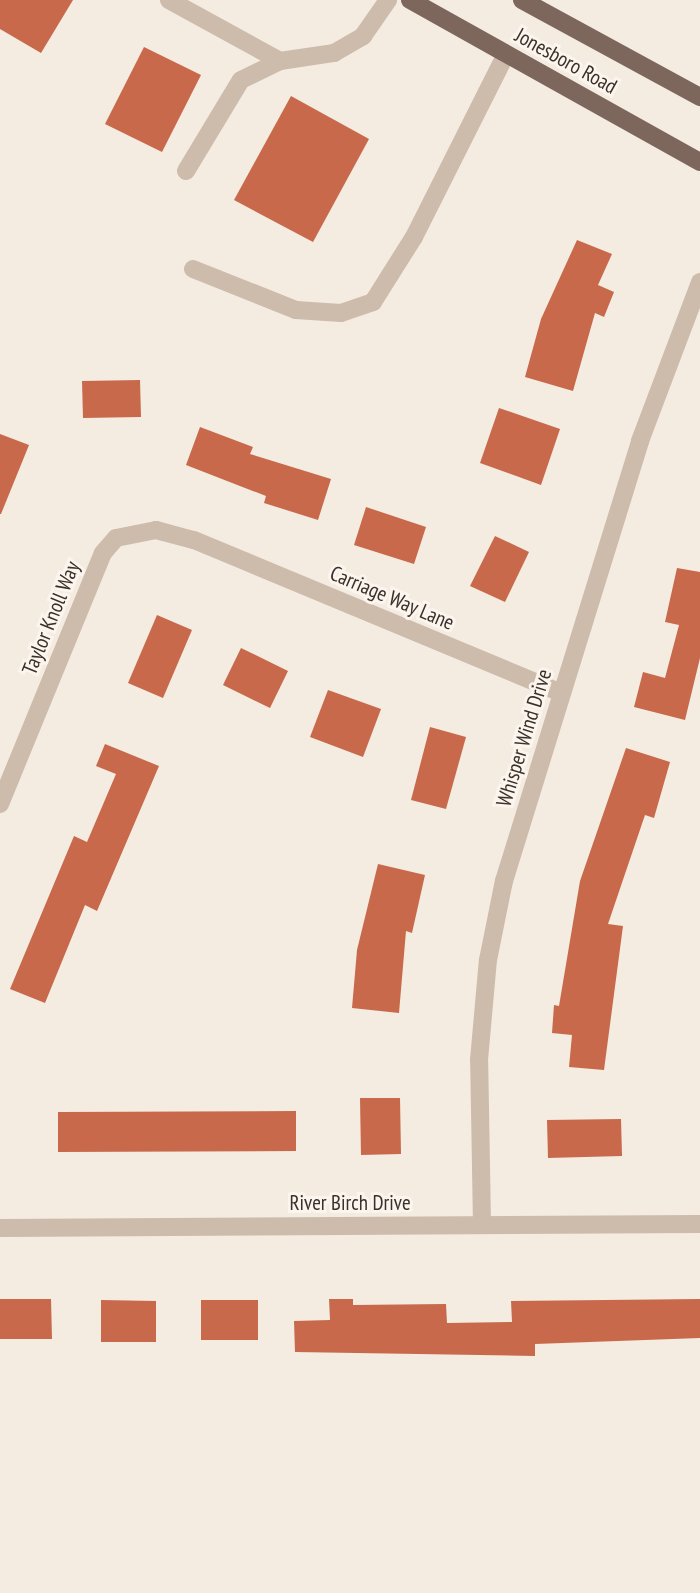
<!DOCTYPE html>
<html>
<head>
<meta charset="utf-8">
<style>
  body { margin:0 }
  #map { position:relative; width:700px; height:1593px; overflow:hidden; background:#f4ebe1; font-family:"PT Sans Narrow",sans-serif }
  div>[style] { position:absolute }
  .building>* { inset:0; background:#c8694b }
  .minor>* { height:18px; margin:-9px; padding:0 9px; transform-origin:9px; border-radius:9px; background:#cdbbac }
  .major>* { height:18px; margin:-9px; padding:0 9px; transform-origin:9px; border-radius:9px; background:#7d675c }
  span { translate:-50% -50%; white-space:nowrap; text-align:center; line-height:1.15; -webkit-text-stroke:6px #fbf5ee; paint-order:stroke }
  .street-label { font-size:21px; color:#3b302b }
</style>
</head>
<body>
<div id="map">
  <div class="building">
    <i style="clip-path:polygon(0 0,73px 0,41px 53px,0 29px)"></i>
    <i style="clip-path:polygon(144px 47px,201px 75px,162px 152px,105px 124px)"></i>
    <i style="clip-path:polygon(291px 96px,369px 139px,313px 242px,234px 200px)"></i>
    <i style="clip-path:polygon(577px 240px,612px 254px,598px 285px,614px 292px,604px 317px,595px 313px,573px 391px,525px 377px,541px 319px)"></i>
    <i style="clip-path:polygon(140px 380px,141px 417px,83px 418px,82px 381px)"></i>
    <i style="clip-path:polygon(499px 408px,560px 429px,541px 485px,480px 463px)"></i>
    <i style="clip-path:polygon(200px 427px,253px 447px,250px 454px,331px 479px,318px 520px,264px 503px,266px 496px,186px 465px)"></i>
    <i style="clip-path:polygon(0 434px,29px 445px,1px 514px,0 514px)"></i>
    <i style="clip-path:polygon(366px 507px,426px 527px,414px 564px,354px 545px)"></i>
    <i style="clip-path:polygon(495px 536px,529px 552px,505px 602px,470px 586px)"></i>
    <i style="clip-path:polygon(677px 568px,700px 572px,700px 658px,685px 720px,634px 707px,643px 672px,665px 678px,679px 625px,665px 622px)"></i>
    <i style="clip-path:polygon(157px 615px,192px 630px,163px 698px,128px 683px)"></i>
    <i style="clip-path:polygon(241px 648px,288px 671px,270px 708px,223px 685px)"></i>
    <i style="clip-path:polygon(328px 690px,381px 709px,363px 757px,310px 737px)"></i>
    <i style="clip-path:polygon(430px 727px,466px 737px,446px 809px,411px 800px)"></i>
    <i style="clip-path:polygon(105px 744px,159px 766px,97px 911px,85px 905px,45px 1003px,10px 989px,74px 836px,87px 842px,116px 774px,96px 766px)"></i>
    <i style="clip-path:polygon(626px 748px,670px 762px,654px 818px,645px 815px,608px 924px,623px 926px,604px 1070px,569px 1067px,572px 1035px,552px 1033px,554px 1005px,559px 1006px,580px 881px)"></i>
    <i style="clip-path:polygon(378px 864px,425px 875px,412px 933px,406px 931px,399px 1013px,352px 1008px,357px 950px)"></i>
    <i style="clip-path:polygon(360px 1098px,400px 1098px,401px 1154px,361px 1155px)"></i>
    <i style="clip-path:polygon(296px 1111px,296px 1151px,58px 1152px,58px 1112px)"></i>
    <i style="clip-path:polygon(621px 1119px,622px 1156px,548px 1158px,547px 1120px)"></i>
    <i style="clip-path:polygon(0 1299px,51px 1299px,52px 1339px,0 1339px)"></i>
    <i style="clip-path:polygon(329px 1299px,353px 1299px,353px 1305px,446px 1304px,447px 1323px,512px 1322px,511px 1301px,700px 1299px,700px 1338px,535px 1344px,535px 1356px,295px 1352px,294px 1321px,330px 1320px)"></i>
    <i style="clip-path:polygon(101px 1300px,156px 1301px,156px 1342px,101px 1342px)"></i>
    <i style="clip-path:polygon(201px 1300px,258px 1300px,258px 1340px,201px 1340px)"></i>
  </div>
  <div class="minor">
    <i style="left:169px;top:0;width:127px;rotate:28.8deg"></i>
    <i style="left:186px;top:171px;width:106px;rotate:-58.9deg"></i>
    <i style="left:241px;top:80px;width:43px;rotate:-26deg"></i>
    <i style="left:280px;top:61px;width:55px;rotate:-8.4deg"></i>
    <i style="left:334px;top:53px;width:34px;rotate:-30deg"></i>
    <i style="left:363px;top:36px;width:44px;rotate:-55.2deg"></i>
    <i style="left:193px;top:269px;width:111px;rotate:21.7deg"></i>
    <i style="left:296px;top:310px;width:45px;rotate:3.8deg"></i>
    <i style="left:341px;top:313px;width:34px;rotate:-19deg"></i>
    <i style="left:373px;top:302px;width:77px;rotate:-57.8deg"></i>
    <i style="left:414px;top:237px;width:205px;rotate:-63.3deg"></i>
    <i style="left:0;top:804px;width:271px;rotate:-67.7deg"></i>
    <i style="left:103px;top:553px;width:20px;rotate:-49deg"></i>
    <i style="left:116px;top:538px;width:41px;rotate:-11.3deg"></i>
    <i style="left:156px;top:530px;width:39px;rotate:15deg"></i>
    <i style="left:194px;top:540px;width:398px;rotate:22.6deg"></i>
    <i style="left:482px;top:1224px;width:164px;rotate:-91deg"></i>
    <i style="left:479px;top:1060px;width:100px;rotate:-84.9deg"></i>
    <i style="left:488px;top:960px;width:81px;rotate:-78.6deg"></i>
    <i style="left:504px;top:881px;width:461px;rotate:-72.8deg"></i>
    <i style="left:640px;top:441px;width:170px;rotate:-69.3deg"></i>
    <i style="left:0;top:1228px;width:700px;rotate:-0.33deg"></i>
  </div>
  <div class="major">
    <i style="left:410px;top:0;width:332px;rotate:29.2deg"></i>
    <i style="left:522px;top:0;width:203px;rotate:28.6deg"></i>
  </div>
  <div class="street-label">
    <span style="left:566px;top:61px;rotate:29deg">Jonesboro Road</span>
    <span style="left:392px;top:598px;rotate:23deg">Carriage Way Lane</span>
    <span style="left:51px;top:618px;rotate:-68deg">Taylor Knoll Way</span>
    <span style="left:524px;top:738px;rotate:-73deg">Whisper Wind Drive</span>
    <span style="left:350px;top:1203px">River Birch Drive</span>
  </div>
</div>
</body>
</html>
